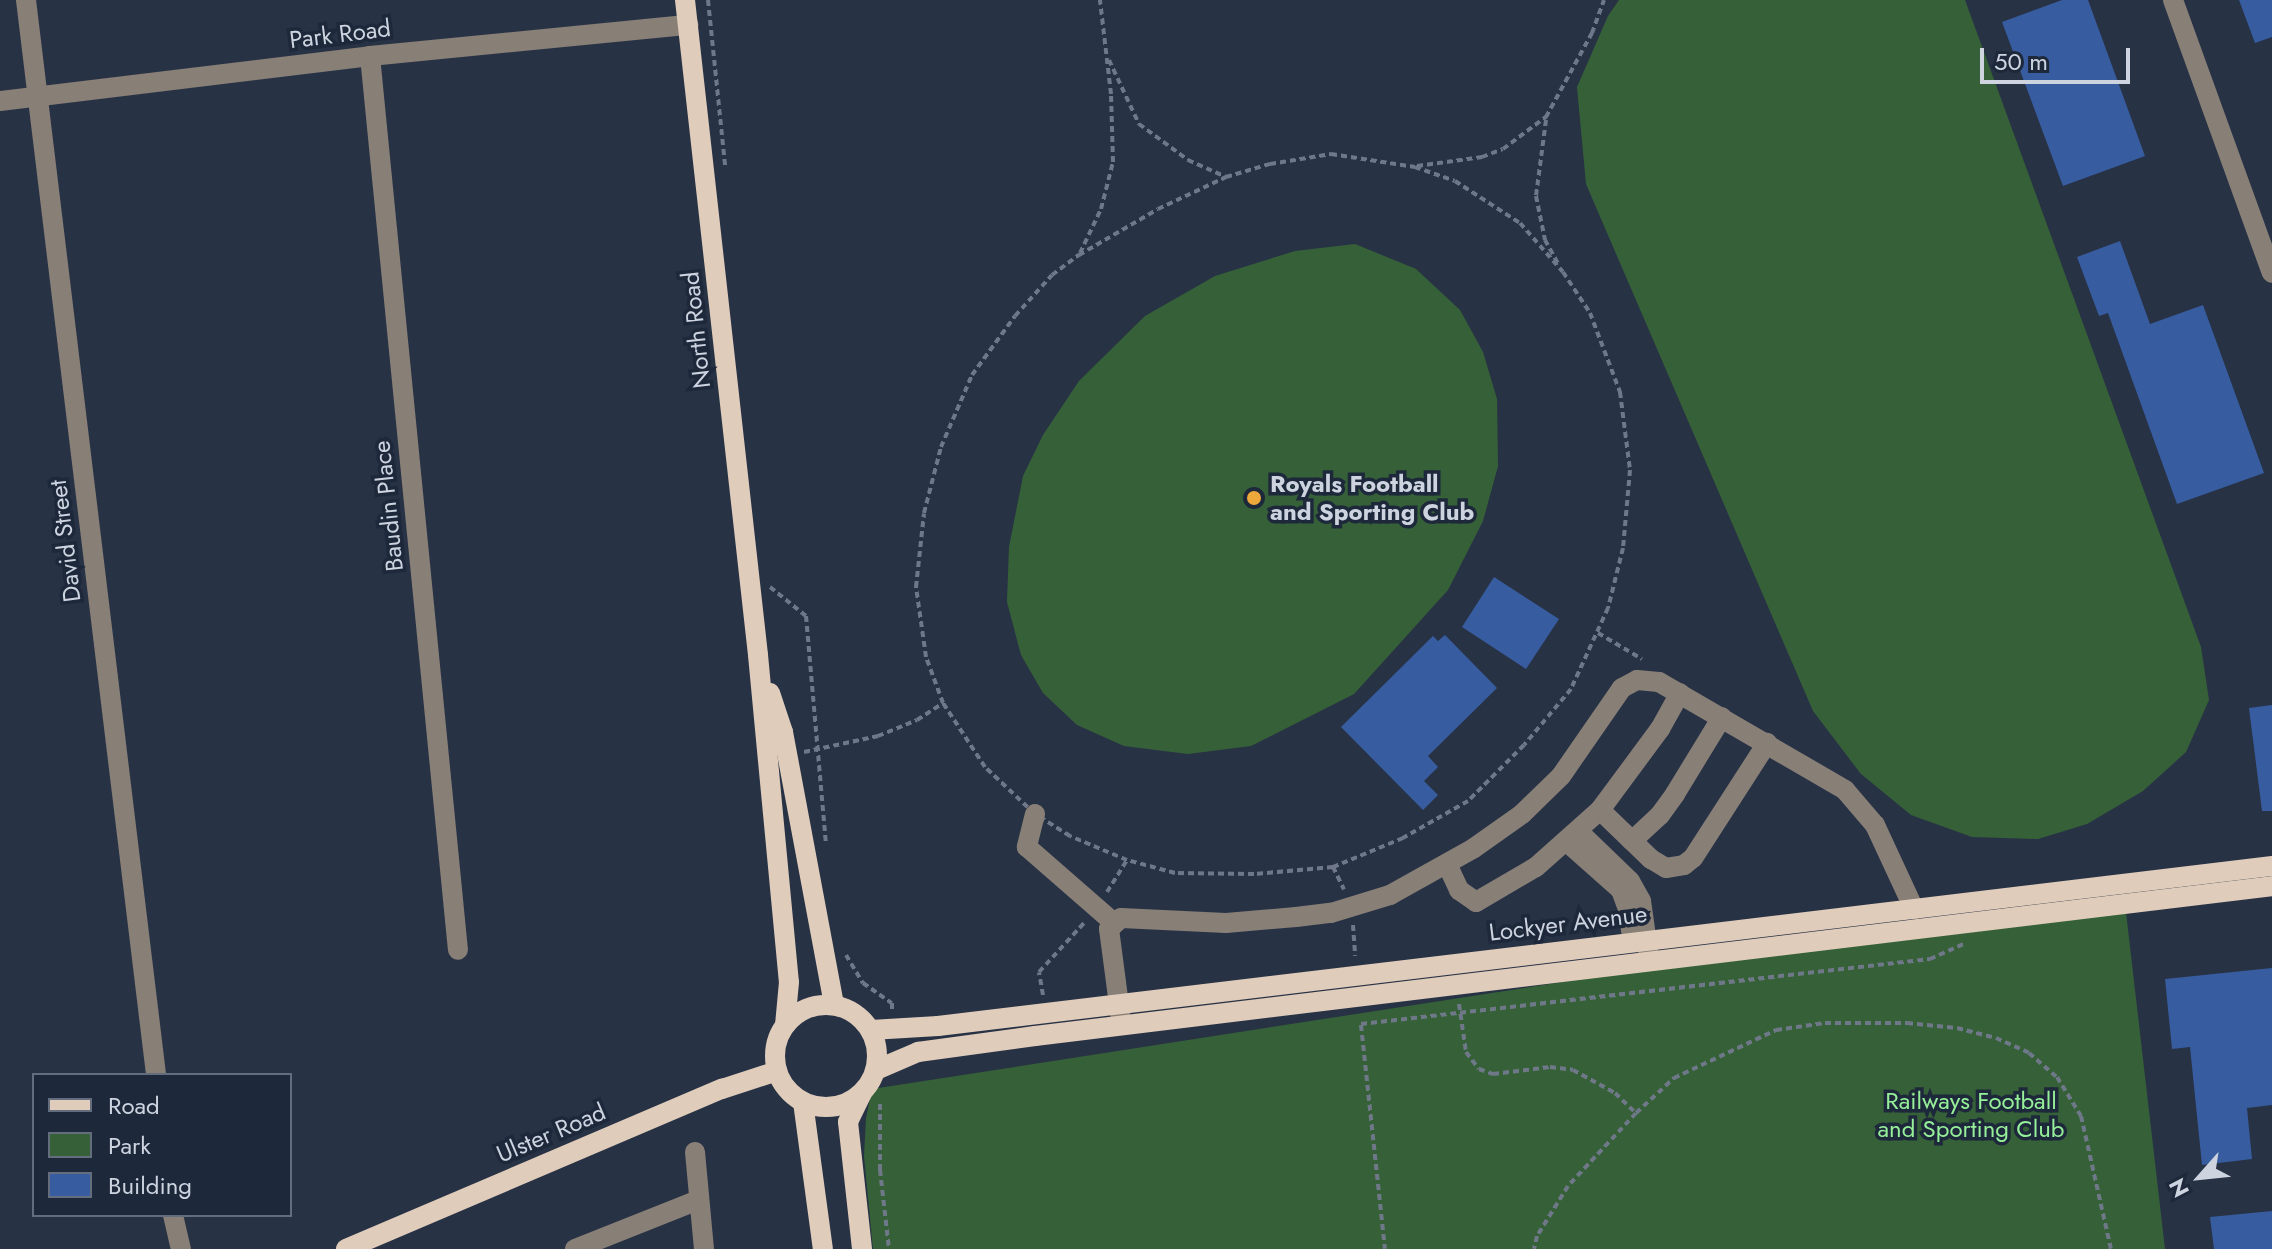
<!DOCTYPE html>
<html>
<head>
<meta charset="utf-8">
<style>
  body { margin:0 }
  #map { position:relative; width:2272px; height:1249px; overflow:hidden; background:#283245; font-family:Jost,sans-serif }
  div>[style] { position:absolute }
  .green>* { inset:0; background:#366138 }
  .building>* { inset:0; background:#375c9f }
  .path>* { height:4px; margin-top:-2px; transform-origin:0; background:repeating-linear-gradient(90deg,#6f7888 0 6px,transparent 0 10px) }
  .minor>* { height:20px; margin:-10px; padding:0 10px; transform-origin:10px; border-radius:10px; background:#887f77 }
  .major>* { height:20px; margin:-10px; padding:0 10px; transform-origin:10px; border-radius:10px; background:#dfccbb }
  .major>.ring { margin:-10px; padding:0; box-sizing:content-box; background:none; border:20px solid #dfccbb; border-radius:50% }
  .dots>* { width:22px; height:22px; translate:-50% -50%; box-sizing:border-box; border:4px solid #1e283b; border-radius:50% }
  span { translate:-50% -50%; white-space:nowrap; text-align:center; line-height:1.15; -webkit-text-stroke:7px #1e283b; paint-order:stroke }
  .street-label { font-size:24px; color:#cdd4e0 }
  .poi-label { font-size:24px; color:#cdd4e0; font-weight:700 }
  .left { translate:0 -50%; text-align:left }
  .park-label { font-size:24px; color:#96ef99 }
  .legend { position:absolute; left:32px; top:1073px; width:260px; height:144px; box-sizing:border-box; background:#1e283b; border:2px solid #646d7d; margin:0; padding:10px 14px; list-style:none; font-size:24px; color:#cdd4e0 }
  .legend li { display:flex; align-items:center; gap:16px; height:40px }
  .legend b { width:40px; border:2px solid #646d7d }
  .north { position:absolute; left:2160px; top:1137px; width:80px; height:80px; -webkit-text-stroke:6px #1e283b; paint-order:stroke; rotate:243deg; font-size:22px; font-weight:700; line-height:32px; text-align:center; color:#cdd4e0 }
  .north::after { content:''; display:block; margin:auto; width:28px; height:36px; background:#cdd4e0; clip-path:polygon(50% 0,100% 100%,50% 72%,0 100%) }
  .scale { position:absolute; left:1980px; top:48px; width:150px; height:36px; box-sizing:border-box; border:4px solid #cdd4e0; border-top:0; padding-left:10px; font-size:24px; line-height:28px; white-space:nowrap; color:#cdd4e0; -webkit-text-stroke:6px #1e283b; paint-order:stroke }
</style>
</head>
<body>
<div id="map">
  <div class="green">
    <i style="clip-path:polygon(1619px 0,1965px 0,2201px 647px,2209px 700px,2186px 752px,2143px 791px,2087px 824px,2038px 839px,1972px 837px,1911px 815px,1861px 774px,1813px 711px,1586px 184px,1577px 87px,1608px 16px)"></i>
    <i style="clip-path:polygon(1355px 244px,1416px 269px,1460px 310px,1483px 352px,1497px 399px,1498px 466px,1483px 521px,1448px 590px,1354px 694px,1251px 746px,1188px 754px,1124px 746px,1077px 725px,1043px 693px,1021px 655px,1007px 602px,1009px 547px,1023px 476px,1043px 435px,1079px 381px,1145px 316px,1215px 276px,1295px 251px)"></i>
    <i style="clip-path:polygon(2124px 895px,2165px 1249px,873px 1249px,864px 1156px,866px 1118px,872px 1089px)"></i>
  </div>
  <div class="building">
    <i style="clip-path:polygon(2062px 0,2088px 0,2145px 156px,2063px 186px,2002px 22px)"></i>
    <i style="clip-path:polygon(2239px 0,2272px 0,2272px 37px,2255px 43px)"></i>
    <i style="clip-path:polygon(2120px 241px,2150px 324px,2203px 305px,2264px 473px,2177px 504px,2108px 313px,2099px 316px,2077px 257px)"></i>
    <i style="clip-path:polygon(1494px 577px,1559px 619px,1526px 669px,1462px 627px)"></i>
    <i style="clip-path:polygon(1445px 635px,1497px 688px,1428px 756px,1438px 767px,1424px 781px,1438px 795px,1423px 810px,1341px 727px,1433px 636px,1438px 641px)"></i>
    <i style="clip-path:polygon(2272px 705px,2272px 811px,2262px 811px,2249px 708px)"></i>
    <i style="clip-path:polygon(2272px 968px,2272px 1105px,2247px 1108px,2252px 1159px,2202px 1165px,2190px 1047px,2172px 1049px,2165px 979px)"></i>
    <i style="clip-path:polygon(2272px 1211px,2272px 1249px,2214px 1249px,2210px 1217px)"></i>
  </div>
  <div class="path">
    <i style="left:708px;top:0;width:166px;rotate:84.1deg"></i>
    <i style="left:1109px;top:60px;width:71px;rotate:64.9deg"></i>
    <i style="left:1139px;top:124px;width:61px;rotate:36.3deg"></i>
    <i style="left:1188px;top:160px;width:42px;rotate:24.1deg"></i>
    <i style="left:1546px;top:120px;width:77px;rotate:97.5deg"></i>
    <i style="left:1536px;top:196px;width:45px;rotate:78.4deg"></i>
    <i style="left:1545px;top:240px;width:29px;rotate:61deg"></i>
    <i style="left:1331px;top:154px;width:85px;rotate:8.8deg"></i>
    <i style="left:1415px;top:167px;width:42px;rotate:19.3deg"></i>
    <i style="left:1455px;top:181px;width:77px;rotate:32.9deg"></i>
    <i style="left:1520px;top:223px;width:65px;rotate:48.7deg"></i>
    <i style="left:1563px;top:272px;width:49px;rotate:56.6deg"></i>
    <i style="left:1590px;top:313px;width:85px;rotate:69.2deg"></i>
    <i style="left:1620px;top:392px;width:79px;rotate:82.7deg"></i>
    <i style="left:1630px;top:470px;width:78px;rotate:95.1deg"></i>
    <i style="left:1623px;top:548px;width:62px;rotate:104deg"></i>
    <i style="left:1608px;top:608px;width:89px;rotate:114.6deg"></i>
    <i style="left:1571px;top:689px;width:73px;rotate:130deg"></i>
    <i style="left:1524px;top:745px;width:79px;rotate:135deg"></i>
    <i style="left:1468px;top:801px;width:75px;rotate:150.4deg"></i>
    <i style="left:1403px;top:838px;width:76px;rotate:157.5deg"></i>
    <i style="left:1333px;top:867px;width:79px;rotate:174.9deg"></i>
    <i style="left:1254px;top:874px;width:79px;rotate:-179.3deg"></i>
    <i style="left:1175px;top:873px;width:50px;rotate:-164.8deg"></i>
    <i style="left:1127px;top:860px;width:62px;rotate:-157.2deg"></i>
    <i style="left:1070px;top:836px;width:41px;rotate:-147.8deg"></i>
    <i style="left:1035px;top:814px;width:69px;rotate:-136.8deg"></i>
    <i style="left:985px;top:767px;width:77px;rotate:-123.3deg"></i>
    <i style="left:943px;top:703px;width:49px;rotate:-110.3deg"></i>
    <i style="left:926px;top:657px;width:71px;rotate:-98.1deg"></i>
    <i style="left:916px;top:587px;width:74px;rotate:-83.8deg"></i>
    <i style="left:924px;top:513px;width:68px;rotate:-75.6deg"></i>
    <i style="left:941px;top:447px;width:78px;rotate:-66.7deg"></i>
    <i style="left:972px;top:375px;width:73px;rotate:-53.9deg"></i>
    <i style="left:1015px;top:316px;width:55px;rotate:-47.9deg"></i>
    <i style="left:1052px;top:275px;width:34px;rotate:-37deg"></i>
    <i style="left:1079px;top:255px;width:91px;rotate:-30.2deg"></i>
    <i style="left:1158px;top:209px;width:75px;rotate:-25.2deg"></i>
    <i style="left:1226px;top:177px;width:46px;rotate:-16.5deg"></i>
    <i style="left:1270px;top:164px;width:62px;rotate:-9.3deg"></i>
    <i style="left:1417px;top:166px;width:66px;rotate:-7.9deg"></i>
    <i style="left:1482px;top:157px;width:22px;rotate:-21deg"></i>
    <i style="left:1503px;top:149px;width:54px;rotate:-36.7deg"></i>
    <i style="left:1546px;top:117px;width:96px;rotate:-61.3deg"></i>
    <i style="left:1592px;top:33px;width:35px;rotate:-70deg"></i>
    <i style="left:1080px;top:253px;width:49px;rotate:-64.5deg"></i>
    <i style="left:1101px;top:209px;width:49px;rotate:-75.7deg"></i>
    <i style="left:1113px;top:162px;width:68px;rotate:-91.7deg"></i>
    <i style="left:1111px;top:94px;width:95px;rotate:-96.7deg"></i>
    <i style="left:770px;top:587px;width:46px;rotate:38.9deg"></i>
    <i style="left:806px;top:616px;width:229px;rotate:85deg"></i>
    <i style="left:1598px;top:633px;width:51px;rotate:30.6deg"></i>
    <i style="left:804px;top:752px;width:76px;rotate:-12.2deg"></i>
    <i style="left:878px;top:736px;width:42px;rotate:-22.3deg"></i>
    <i style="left:917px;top:720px;width:31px;rotate:-33deg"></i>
    <i style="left:1333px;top:867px;width:25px;rotate:64deg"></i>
    <i style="left:1107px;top:892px;width:38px;rotate:-58deg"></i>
    <i style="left:1353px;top:925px;width:31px;rotate:86deg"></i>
    <i style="left:846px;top:955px;width:33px;rotate:59deg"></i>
    <i style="left:863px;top:983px;width:35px;rotate:35deg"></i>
    <i style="left:892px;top:1003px;width:7px;rotate:90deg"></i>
    <i style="left:1043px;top:995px;width:23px;rotate:-100deg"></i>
    <i style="left:1039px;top:972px;width:68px;rotate:-47.4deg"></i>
    <i style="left:1459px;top:1004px;width:49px;rotate:81.7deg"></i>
    <i style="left:1466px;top:1052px;width:21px;rotate:53deg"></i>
    <i style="left:1479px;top:1069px;width:15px;rotate:20deg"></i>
    <i style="left:1493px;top:1074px;width:57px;rotate:-7deg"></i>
    <i style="left:1550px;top:1067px;width:23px;rotate:7deg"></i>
    <i style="left:1573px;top:1070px;width:48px;rotate:28.7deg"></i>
    <i style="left:1615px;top:1093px;width:29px;rotate:44deg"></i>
    <i style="left:1636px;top:1113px;width:100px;rotate:133deg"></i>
    <i style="left:1568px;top:1186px;width:59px;rotate:121.8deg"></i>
    <i style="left:1537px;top:1236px;width:13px;rotate:103deg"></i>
    <i style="left:1361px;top:1024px;width:573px;rotate:-6.52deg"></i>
    <i style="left:1930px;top:959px;width:37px;rotate:-24deg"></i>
    <i style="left:1361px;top:1025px;width:225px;rotate:83.9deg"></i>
    <i style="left:880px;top:1104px;width:66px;rotate:90deg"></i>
    <i style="left:880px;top:1170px;width:80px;rotate:83.5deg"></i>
    <i style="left:1636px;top:1113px;width:52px;rotate:-42.6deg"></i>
    <i style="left:1674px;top:1078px;width:113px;rotate:-25.2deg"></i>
    <i style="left:1776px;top:1030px;width:49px;rotate:-8.1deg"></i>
    <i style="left:1825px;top:1023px;width:82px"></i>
    <i style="left:1907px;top:1023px;width:50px;rotate:5.7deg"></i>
    <i style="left:1957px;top:1028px;width:40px;rotate:14.4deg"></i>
    <i style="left:1996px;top:1038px;width:36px;rotate:24deg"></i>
    <i style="left:2029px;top:1053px;width:37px;rotate:41deg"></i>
    <i style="left:2057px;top:1077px;width:46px;rotate:58.4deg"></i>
    <i style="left:2081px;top:1116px;width:136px;rotate:77.3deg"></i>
  </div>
  <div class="minor">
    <i style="left:26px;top:0;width:1083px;rotate:83.1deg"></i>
    <i style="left:2173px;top:0;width:290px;rotate:70.1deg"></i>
    <i style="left:370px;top:56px;width:898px;rotate:84.38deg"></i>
    <i style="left:0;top:101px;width:373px;rotate:-6.9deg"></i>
    <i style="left:370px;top:56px;width:320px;rotate:-5.6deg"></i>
    <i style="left:1600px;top:810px;width:71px;rotate:43.9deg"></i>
    <i style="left:1651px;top:859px;width:17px;rotate:31deg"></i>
    <i style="left:1666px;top:868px;width:18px;rotate:-9deg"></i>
    <i style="left:1684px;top:865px;width:11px;rotate:-38deg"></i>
    <i style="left:1693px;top:858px;width:137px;rotate:-57.2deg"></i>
    <i style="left:1035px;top:814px;width:34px;rotate:104deg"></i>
    <i style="left:1027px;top:847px;width:116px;rotate:41.1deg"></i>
    <i style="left:1578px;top:831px;width:72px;rotate:43.9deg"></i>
    <i style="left:1630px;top:881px;width:23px;rotate:61deg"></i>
    <i style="left:1641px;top:901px;width:57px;rotate:81.9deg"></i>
    <i style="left:1632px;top:841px;width:38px;rotate:-43deg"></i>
    <i style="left:1660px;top:815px;width:26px;rotate:-54deg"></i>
    <i style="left:1675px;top:794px;width:90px;rotate:-58.6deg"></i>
    <i style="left:1567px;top:842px;width:72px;rotate:41.6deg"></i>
    <i style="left:1621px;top:890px;width:23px;rotate:70deg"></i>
    <i style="left:1629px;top:912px;width:19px;rotate:84deg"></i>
    <i style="left:1447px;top:864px;width:29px;rotate:65deg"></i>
    <i style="left:1459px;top:890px;width:21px;rotate:35deg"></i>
    <i style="left:1476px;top:902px;width:69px;rotate:-30.3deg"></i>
    <i style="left:1536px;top:867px;width:86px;rotate:-41.7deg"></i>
    <i style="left:1600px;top:810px;width:101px;rotate:-53.5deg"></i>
    <i style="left:1660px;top:729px;width:41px;rotate:-60.9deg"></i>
    <i style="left:1121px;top:1020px;width:92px;rotate:-97.5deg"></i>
    <i style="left:1109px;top:929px;width:16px;rotate:-43deg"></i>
    <i style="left:1121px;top:918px;width:105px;rotate:2.7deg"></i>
    <i style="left:1226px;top:923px;width:70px;rotate:-4.9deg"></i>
    <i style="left:1296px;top:917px;width:35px;rotate:-7deg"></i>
    <i style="left:1331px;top:913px;width:62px;rotate:-17deg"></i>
    <i style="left:1390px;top:895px;width:96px;rotate:-29.2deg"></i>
    <i style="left:1474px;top:848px;width:59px;rotate:-35.3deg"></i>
    <i style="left:1522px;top:814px;width:54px;rotate:-44.3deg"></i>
    <i style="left:1561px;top:776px;width:107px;rotate:-55.3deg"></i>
    <i style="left:1622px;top:688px;width:17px;rotate:-28deg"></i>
    <i style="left:1637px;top:680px;width:22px;rotate:5deg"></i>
    <i style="left:1659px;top:682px;width:215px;rotate:30.1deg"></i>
    <i style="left:1845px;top:790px;width:46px;rotate:49.4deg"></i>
    <i style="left:1875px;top:825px;width:93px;rotate:65.1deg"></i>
    <i style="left:695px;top:1152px;width:97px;rotate:84.7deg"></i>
    <i style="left:173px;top:1215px;width:35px;rotate:77deg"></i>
    <i style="left:575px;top:1249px;width:132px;rotate:-21.7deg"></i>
  </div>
  <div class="major">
    <i style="left:685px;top:0;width:659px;rotate:83.64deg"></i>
    <i style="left:758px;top:655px;width:328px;rotate:84.6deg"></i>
    <i style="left:789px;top:982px;width:43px;rotate:95.3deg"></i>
    <i style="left:770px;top:693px;width:41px;rotate:71.6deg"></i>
    <i style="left:783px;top:732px;width:278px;rotate:79.4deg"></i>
    <i class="ring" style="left:775px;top:1005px;width:82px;height:82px"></i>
    <i style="left:871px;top:1030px;width:67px;rotate:-3.4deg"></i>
    <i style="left:938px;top:1026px;width:1344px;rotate:-6.84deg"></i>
    <i style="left:876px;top:1070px;width:46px;rotate:-23.2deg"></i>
    <i style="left:918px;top:1052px;width:118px;rotate:-7.8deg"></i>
    <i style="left:1035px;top:1036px;width:1246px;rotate:-6.91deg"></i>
    <i style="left:862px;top:1093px;width:32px;rotate:116deg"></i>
    <i style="left:848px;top:1122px;width:128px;rotate:83.7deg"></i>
    <i style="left:803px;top:1102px;width:148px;rotate:82.3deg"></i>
    <i style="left:346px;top:1249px;width:409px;rotate:-23.1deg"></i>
    <i style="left:722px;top:1089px;width:58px;rotate:-18.1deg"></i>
  </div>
  <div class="dots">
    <i style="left:1254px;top:498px;background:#eda83b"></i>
  </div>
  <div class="street-label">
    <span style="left:340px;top:34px;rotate:-7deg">Park Road</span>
    <span style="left:696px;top:330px;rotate:-96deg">North Road</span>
    <span style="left:388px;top:506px;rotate:-96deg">Baudin Place</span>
    <span style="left:65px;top:541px;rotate:-97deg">David Street</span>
    <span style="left:1568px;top:923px;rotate:-7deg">Lockyer Avenue</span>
    <span style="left:551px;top:1133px;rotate:-23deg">Ulster Road</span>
  </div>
  <div class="poi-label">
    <span class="left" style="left:1270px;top:498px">Royals Football<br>and Sporting Club</span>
  </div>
  <div class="park-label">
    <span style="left:1971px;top:1115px">Railways Football<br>and Sporting Club</span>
  </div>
  <ul class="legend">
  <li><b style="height:10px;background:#dfccbb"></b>Road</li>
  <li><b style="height:22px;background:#366138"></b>Park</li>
  <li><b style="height:22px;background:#375c9f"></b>Building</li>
  </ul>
  <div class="north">N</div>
  <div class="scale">50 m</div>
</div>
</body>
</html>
